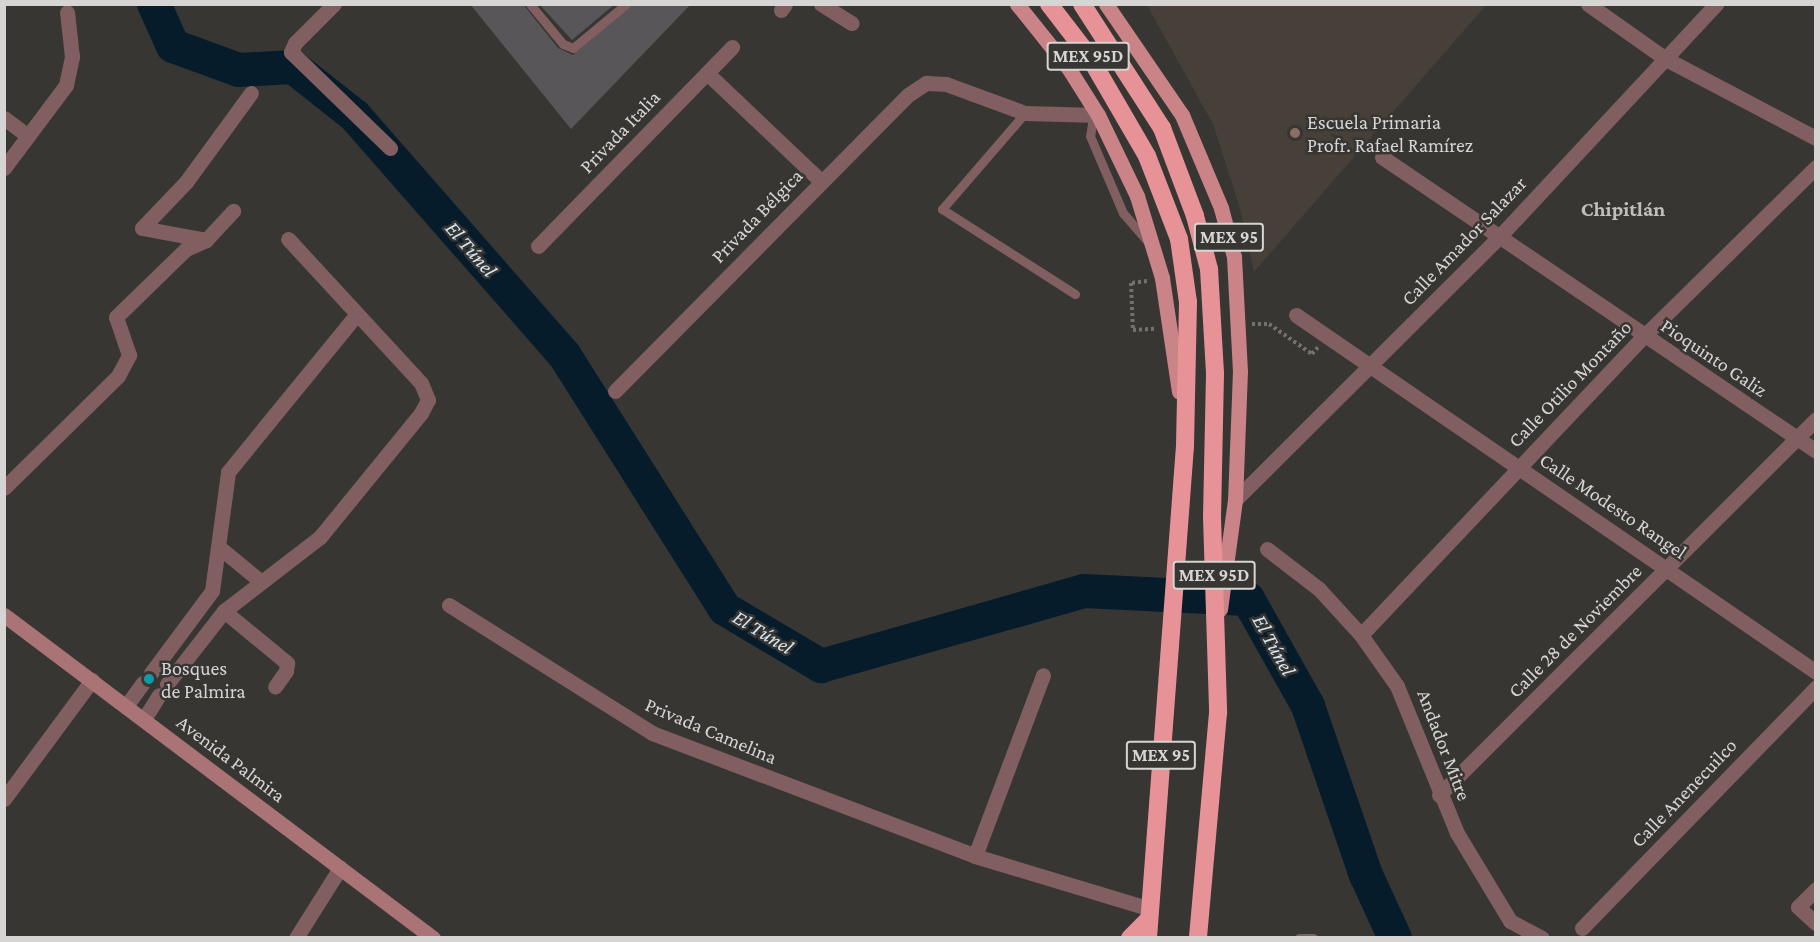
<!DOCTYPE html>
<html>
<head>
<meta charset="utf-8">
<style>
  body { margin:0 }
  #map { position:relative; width:1820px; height:942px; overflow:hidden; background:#373633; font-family:"Crimson Pro",serif }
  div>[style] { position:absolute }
  .built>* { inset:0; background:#464039 }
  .river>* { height:34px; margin:-17px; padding:0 17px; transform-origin:17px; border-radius:17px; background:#061c2b }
  .building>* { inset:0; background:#585659 }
  .path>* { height:4px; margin-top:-2px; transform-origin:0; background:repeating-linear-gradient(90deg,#72716f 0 3px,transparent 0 6px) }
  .lane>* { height:9px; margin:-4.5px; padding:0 4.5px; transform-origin:4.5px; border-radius:4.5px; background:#815e5f }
  .street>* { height:15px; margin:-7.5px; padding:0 7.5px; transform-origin:7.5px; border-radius:7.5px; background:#815e5f }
  .secondary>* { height:15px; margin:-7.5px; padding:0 7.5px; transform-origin:7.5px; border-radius:7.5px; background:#aa7376 }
  .primary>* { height:15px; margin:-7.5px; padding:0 7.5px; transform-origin:7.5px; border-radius:7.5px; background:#ca8487 }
  .highway>* { height:18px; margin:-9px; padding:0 9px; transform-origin:9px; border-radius:9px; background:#e79297 }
  .dots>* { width:16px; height:16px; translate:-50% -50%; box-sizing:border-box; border:3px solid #373633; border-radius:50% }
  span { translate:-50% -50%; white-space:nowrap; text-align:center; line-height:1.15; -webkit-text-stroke:5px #373633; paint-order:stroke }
  .shield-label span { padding:2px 4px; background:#373633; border:2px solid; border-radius:4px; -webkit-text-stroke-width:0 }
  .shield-label { font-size:18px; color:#d7d5d4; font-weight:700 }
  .poi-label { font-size:20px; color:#d7d5d4 }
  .left { translate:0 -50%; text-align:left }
  .street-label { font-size:20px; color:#d7d5d4 }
  .neighbourhood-label { font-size:21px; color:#c1bfbc; font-weight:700 }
  .water-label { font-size:21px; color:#d5e6f4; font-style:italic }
  .frame { position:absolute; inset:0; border:6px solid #d7d5d4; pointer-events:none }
</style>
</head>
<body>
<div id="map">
  <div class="built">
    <i style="clip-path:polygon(1147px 5px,1486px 5px,1254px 272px,1239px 205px,1213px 124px)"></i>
  </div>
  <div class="river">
    <i style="left:154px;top:4px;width:46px;rotate:65.7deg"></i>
    <i style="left:173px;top:46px;width:70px;rotate:20deg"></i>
    <i style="left:239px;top:70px;width:54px;rotate:-3.2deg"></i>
    <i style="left:293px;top:67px;width:79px;rotate:38.3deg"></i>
    <i style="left:355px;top:116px;width:319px;rotate:48.8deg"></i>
    <i style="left:565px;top:356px;width:299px;rotate:57.7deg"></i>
    <i style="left:725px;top:609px;width:112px;rotate:30.7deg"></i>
    <i style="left:821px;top:666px;width:273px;rotate:-15.9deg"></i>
    <i style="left:1084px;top:591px;width:164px;rotate:2.8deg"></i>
    <i style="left:1248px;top:599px;width:123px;rotate:60.7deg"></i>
    <i style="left:1308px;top:706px;width:179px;rotate:71.1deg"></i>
    <i style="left:1366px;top:875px;width:69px;rotate:65.3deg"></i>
  </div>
  <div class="building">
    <i style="clip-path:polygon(470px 4px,523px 4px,558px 48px,573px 55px,633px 4px,691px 4px,571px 129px)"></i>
    <i style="clip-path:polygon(539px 4px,615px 4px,572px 40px)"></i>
  </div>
  <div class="path">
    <i style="left:1147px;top:281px;width:16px;rotate:173deg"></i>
    <i style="left:1131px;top:283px;width:47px;rotate:87.6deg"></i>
    <i style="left:1133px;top:330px;width:22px;rotate:-3deg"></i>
    <i style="left:1252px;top:324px;width:17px"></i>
    <i style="left:1269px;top:324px;width:52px;rotate:34.9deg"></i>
    <i style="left:1312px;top:354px;width:9px;rotate:-49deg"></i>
  </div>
  <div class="lane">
    <i style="left:530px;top:4px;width:52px;rotate:50.5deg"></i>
    <i style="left:563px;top:44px;width:11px;rotate:22deg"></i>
    <i style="left:573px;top:48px;width:69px;rotate:-39.7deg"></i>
    <i style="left:1025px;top:113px;width:127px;rotate:130.8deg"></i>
    <i style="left:942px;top:209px;width:158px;rotate:32.6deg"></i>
    <i style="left:1100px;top:118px;width:10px;rotate:143deg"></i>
    <i style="left:1092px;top:124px;width:12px;rotate:99deg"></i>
    <i style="left:1090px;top:136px;width:84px;rotate:66.8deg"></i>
    <i style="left:1123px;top:213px;width:38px;rotate:49deg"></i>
    <i style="left:1299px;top:938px;width:14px"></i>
  </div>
  <div class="street">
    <i style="left:334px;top:4px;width:55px;rotate:135deg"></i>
    <i style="left:295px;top:43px;width:10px;rotate:114deg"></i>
    <i style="left:291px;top:52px;width:138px;rotate:44.1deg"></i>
    <i style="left:821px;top:4px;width:36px;rotate:32deg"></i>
    <i style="left:1588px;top:4px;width:95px;rotate:35.2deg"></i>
    <i style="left:1666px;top:59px;width:170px;rotate:27.8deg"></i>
    <i style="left:781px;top:10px;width:7px;rotate:-56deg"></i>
    <i style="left:707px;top:73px;width:158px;rotate:43.5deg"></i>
    <i style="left:4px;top:118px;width:30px;rotate:37deg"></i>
    <i style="left:1382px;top:157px;width:524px;rotate:34.11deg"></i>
    <i style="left:4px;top:168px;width:104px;rotate:-53.2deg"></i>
    <i style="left:66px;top:85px;width:29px;rotate:-78deg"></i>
    <i style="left:72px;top:57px;width:45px;rotate:-96.3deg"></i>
    <i style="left:142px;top:228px;width:64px;rotate:-46.3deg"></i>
    <i style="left:186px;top:182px;width:110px;rotate:-53.9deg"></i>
    <i style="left:142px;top:228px;width:65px;rotate:10.6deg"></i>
    <i style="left:538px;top:246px;width:278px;rotate:-45.7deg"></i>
    <i style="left:1296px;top:315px;width:631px;rotate:34.47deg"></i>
    <i style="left:615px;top:391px;width:416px;rotate:-45.3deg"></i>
    <i style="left:908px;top:95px;width:22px;rotate:-34deg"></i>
    <i style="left:926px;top:83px;width:20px;rotate:3deg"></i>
    <i style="left:946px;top:84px;width:84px;rotate:20.2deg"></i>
    <i style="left:1025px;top:113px;width:73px;rotate:1.6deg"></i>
    <i style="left:4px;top:488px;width:160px;rotate:-44.5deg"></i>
    <i style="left:118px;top:376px;width:24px;rotate:-62deg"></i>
    <i style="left:129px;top:355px;width:40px;rotate:-108.9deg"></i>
    <i style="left:116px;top:317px;width:98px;rotate:-44.2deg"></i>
    <i style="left:186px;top:249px;width:22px;rotate:-24deg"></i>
    <i style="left:206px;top:240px;width:40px;rotate:-47deg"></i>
    <i style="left:1235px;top:500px;width:371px;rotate:-44.9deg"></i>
    <i style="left:1498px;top:238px;width:320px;rotate:-47deg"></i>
    <i style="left:220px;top:548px;width:52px;rotate:39.5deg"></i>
    <i style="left:1267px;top:549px;width:66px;rotate:37.6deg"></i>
    <i style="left:1319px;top:589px;width:62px;rotate:47.6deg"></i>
    <i style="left:1361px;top:635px;width:62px;rotate:54.8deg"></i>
    <i style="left:1397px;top:686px;width:159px;rotate:67.8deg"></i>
    <i style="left:1457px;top:833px;width:103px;rotate:58.9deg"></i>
    <i style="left:1510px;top:921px;width:36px;rotate:28deg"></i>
    <i style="left:449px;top:605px;width:240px;rotate:32.2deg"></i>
    <i style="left:652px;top:733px;width:346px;rotate:20.8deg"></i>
    <i style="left:975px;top:856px;width:183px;rotate:16.8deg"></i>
    <i style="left:224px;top:611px;width:82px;rotate:39.5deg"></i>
    <i style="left:287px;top:663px;width:8px;rotate:97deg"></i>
    <i style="left:286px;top:671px;width:19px;rotate:125deg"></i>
    <i style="left:1361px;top:635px;width:412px;rotate:-46.6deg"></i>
    <i style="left:1644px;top:336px;width:241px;rotate:-44.5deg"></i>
    <i style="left:151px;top:673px;width:102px;rotate:-53.4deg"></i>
    <i style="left:212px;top:591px;width:120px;rotate:-82.3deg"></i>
    <i style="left:228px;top:472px;width:204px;rotate:-50.8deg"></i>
    <i style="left:167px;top:684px;width:93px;rotate:-52deg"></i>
    <i style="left:224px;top:611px;width:121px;rotate:-37.6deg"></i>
    <i style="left:320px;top:537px;width:160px;rotate:-50.8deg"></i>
    <i style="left:421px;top:413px;width:15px;rotate:-62deg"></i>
    <i style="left:428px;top:400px;width:18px;rotate:-112deg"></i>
    <i style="left:421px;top:383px;width:196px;rotate:-132.7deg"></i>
    <i style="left:126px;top:706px;width:29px;rotate:-54deg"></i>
    <i style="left:144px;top:719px;width:28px;rotate:-58deg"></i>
    <i style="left:1439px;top:795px;width:532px;rotate:-44.92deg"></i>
    <i style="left:4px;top:799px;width:148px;rotate:-53.5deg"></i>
    <i style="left:975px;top:856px;width:193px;rotate:-69.4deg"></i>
    <i style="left:1816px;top:889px;width:25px;rotate:135deg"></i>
    <i style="left:1798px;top:907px;width:24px;rotate:42deg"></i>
    <i style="left:1582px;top:928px;width:336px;rotate:-45.8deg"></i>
    <i style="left:296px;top:938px;width:83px;rotate:-57.8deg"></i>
  </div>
  <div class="secondary">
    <i style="left:4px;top:615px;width:537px;rotate:36.98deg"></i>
  </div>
  <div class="primary">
    <i style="left:1017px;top:4px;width:83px;rotate:51.3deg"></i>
    <i style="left:1069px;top:69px;width:54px;rotate:57.8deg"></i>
    <i style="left:1098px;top:115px;width:90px;rotate:64.3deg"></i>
    <i style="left:1137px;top:196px;width:86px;rotate:73deg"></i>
    <i style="left:1162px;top:278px;width:115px;rotate:81.5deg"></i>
    <i style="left:1106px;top:4px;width:135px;rotate:55.6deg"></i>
    <i style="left:1182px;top:115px;width:101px;rotate:67.2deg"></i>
    <i style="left:1221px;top:208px;width:51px;rotate:75.1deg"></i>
    <i style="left:1234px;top:257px;width:114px;rotate:87deg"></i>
    <i style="left:1240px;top:371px;width:129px;rotate:92.2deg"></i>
    <i style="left:1235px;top:500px;width:110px;rotate:97.8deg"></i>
  </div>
  <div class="highway">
    <i style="left:1049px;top:4px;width:66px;rotate:52.4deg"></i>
    <i style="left:1089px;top:56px;width:116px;rotate:59.9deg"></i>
    <i style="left:1147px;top:156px;width:89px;rotate:68.9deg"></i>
    <i style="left:1179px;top:239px;width:64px;rotate:81.9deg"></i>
    <i style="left:1188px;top:302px;width:144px;rotate:91.2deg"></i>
    <i style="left:1185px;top:446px;width:493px;rotate:94.3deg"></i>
    <i style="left:1082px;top:4px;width:148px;rotate:57.2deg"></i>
    <i style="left:1162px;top:128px;width:94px;rotate:69.4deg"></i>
    <i style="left:1195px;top:216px;width:55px;rotate:75.2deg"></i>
    <i style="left:1209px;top:269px;width:105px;rotate:86.7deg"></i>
    <i style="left:1215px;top:374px;width:143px;rotate:91.2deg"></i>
    <i style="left:1212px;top:517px;width:196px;rotate:88.2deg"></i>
    <i style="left:1218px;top:713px;width:226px;rotate:95.1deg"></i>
    <i style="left:1130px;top:938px;width:27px;rotate:-45deg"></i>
  </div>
  <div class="dots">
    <i style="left:1295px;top:133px;background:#8d6e63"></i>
    <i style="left:149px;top:679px;background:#0f9aa8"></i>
  </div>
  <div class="shield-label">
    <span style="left:1088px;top:56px">MEX 95D</span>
    <span style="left:1229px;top:237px">MEX 95</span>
    <span style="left:1214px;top:575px">MEX 95D</span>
    <span style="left:1161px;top:755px">MEX 95</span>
  </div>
  <div class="poi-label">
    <span class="left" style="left:1307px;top:134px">Escuela Primaria<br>Profr. Rafael Ramírez</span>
    <span class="left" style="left:161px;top:680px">Bosques<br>de Palmira</span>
  </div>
  <div class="street-label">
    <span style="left:620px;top:132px;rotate:-46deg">Privada Italia</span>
    <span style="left:757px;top:216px;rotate:-46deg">Privada Bélgica</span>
    <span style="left:1464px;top:241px;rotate:-46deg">Calle Amador Salazar</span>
    <span style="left:1714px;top:358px;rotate:34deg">Pioquinto Galiz</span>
    <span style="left:1570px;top:384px;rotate:-46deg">Calle Otilio Montaño</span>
    <span style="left:1613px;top:506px;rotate:34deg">Calle Modesto Rangel</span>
    <span style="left:1575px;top:631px;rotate:-45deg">Calle 28 de Noviembre</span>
    <span style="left:711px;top:731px;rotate:23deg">Privada Camelina</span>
    <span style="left:1444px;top:745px;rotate:69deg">Andador Mitre</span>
    <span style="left:231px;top:759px;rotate:37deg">Avenida Palmira</span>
    <span style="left:1684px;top:793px;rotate:-46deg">Calle Anenecuilco</span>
  </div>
  <div class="neighbourhood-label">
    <span style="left:1623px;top:209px">Chipitlán</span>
  </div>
  <div class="water-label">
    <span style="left:471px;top:249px;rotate:49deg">El Túnel</span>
    <span style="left:763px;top:632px;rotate:31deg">El Túnel</span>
    <span style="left:1274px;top:645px;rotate:61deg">El Túnel</span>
  </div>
  <div class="frame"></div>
</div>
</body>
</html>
